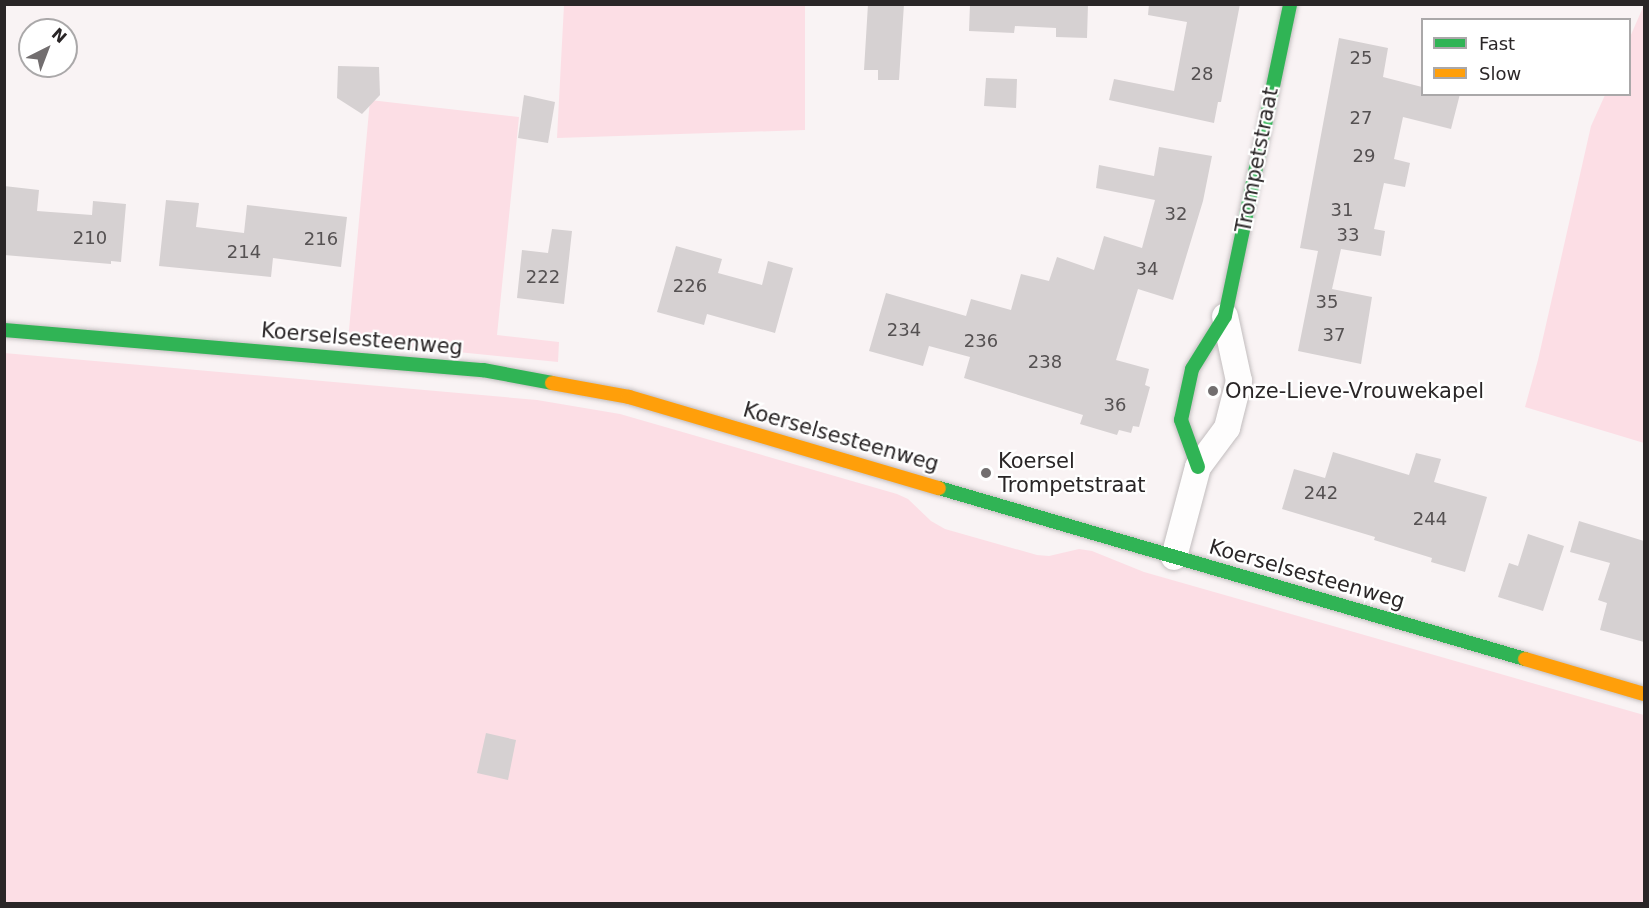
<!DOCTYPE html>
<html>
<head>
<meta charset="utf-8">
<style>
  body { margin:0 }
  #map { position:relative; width:1649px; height:908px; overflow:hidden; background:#f9f3f4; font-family:"DejaVu Sans",sans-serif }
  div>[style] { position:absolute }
  .green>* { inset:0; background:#fcdee5 }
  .building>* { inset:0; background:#d6d1d2 }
  .roads { filter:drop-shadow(0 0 2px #c2bdbe) drop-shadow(0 0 2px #c2bdbe) }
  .street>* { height:26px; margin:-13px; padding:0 13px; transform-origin:13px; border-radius:13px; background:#fefdfd }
  .fast>* { height:14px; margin:-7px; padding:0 7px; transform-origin:7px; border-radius:7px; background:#30b455 }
  .slow>* { height:14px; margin:-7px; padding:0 7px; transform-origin:7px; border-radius:7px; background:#ff9f0a }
  .dots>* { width:16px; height:16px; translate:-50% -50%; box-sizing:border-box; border:3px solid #fff; border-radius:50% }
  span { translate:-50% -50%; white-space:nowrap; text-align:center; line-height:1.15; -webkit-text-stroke:4.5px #fff; paint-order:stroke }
  .number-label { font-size:18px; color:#555152 }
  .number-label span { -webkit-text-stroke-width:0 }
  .street-label { font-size:21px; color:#2a2627 }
  .poi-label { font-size:21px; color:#2a2627 }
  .left { translate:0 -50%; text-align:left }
  .frame { position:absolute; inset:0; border:6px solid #2a2627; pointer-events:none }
  .legend { position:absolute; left:1421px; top:18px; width:210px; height:78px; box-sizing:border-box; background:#fff; border:2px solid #aaa8a9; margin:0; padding:8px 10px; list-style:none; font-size:18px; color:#2a2627 }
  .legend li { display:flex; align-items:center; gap:12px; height:30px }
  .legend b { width:30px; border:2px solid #aaa8a9 }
  .north { position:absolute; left:18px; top:18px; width:60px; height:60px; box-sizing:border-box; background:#fff; border:2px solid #aaa8a9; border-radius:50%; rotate:42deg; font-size:16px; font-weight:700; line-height:24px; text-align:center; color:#2a2627 }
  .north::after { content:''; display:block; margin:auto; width:21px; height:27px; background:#726e6f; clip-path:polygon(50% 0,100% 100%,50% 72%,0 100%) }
</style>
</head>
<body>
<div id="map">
  <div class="green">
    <i style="clip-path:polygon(564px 5px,805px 5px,805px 130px,557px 138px)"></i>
    <i style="clip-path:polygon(1644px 5px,1644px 443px,1525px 407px,1538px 360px,1591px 126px,1605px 95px,1630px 94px,1630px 37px)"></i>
    <i style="clip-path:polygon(370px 100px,519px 117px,497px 335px,559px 342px,558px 362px,348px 341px)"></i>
    <i style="clip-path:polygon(4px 353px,537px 400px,620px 414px,897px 494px,908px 499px,931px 521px,945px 529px,1037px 555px,1049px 556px,1079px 549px,1092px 551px,1144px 572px,1644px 715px,1644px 903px,5px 903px)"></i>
  </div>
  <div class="building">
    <i style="clip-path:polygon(868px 4px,904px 4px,899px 80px,878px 80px,878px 70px,864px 70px)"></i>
    <i style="clip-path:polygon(970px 4px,1088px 4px,1087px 38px,1056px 37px,1056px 28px,1015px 26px,1014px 33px,969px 31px)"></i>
    <i style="clip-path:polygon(1149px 4px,1240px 4px,1221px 102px,1218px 102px,1214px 123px,1109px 100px,1114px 79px,1174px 91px,1187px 22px,1148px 15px)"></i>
    <i style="clip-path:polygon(1339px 38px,1388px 48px,1383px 77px,1422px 87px,1422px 94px,1460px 94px,1451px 129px,1403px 117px,1394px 159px,1410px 163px,1405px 187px,1384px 183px,1374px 229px,1385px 231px,1381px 256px,1341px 249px,1332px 289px,1372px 297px,1361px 364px,1298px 351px,1318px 251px,1300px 248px)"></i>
    <i style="clip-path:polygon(338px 66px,379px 67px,380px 95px,362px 114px,337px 98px)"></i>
    <i style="clip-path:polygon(986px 78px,1017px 79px,1016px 108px,984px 106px)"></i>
    <i style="clip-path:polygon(524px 95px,555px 102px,548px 143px,518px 138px)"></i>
    <i style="clip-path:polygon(1159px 147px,1212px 156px,1203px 201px,1173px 300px,1138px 289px,1116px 360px,1149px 369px,1145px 385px,1150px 387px,1139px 427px,1133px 426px,1131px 433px,1119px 430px,1117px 435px,1080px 424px,1083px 415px,964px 378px,970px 357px,929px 346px,923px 366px,869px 351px,886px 293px,966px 316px,971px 299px,1011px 310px,1021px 274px,1049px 281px,1057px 257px,1094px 270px,1104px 236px,1142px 248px,1155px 200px,1096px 188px,1099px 165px,1154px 176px)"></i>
    <i style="clip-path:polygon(4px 186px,39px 190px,37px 211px,92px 215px,93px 201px,126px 204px,121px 262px,111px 261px,111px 264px,4px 255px)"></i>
    <i style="clip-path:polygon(166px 200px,199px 203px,196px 227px,244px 233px,247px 205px,347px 217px,341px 267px,273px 258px,271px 277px,159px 266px)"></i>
    <i style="clip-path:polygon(552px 229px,572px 231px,564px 304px,517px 298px,522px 250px,548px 253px)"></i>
    <i style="clip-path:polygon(676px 246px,722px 259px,718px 273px,762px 285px,768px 261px,793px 268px,775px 333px,707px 314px,704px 325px,657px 312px)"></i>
    <i style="clip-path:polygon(1333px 452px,1409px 475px,1416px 453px,1441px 459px,1434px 482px,1487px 497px,1465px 572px,1431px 562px,1432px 558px,1374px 540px,1375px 537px,1282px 509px,1294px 469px,1325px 478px)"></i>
    <i style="clip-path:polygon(1579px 521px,1644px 541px,1644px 642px,1600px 630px,1607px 603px,1598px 600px,1610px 563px,1570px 552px)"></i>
    <i style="clip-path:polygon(1528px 534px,1564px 546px,1543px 611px,1498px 597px,1509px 563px,1518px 566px)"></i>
    <i style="clip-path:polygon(486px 733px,516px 740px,508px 780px,477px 773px)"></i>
  </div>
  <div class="roads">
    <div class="street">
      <i style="left:1174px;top:557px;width:93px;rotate:-75.1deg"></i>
      <i style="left:1198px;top:467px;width:49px;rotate:-53.4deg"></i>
      <i style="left:1227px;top:428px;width:49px;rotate:-75.7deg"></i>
      <i style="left:1239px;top:381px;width:66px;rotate:-102.2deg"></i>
    </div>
    <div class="fast">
      <i style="left:4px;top:330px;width:481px;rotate:4.8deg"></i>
      <i style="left:483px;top:370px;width:70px;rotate:10.7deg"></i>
      <i style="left:1198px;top:467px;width:50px;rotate:-109.9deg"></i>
      <i style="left:1181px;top:420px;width:52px;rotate:-77.8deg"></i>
      <i style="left:1192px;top:369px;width:62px;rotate:-58.1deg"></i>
      <i style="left:1225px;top:316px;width:319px;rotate:-78.2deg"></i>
      <i style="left:939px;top:488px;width:610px;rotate:16.27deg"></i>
    </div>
    <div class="slow">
      <i style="left:552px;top:383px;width:78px;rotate:10.3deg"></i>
      <i style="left:629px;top:397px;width:323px;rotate:16.4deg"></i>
      <i style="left:1525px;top:659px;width:124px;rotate:16.4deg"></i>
    </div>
  </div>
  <div class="dots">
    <i style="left:1213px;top:391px;background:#726e6f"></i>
    <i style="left:986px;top:473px;background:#726e6f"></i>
  </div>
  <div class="number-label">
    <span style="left:1361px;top:58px">25</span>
    <span style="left:1202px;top:74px">28</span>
    <span style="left:1361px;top:118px">27</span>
    <span style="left:1364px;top:156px">29</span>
    <span style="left:1342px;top:210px">31</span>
    <span style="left:1176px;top:214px">32</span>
    <span style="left:1348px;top:235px">33</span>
    <span style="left:90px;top:238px">210</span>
    <span style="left:321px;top:239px">216</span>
    <span style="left:244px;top:252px">214</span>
    <span style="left:1147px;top:269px">34</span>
    <span style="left:543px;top:277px">222</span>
    <span style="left:690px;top:286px">226</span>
    <span style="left:1327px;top:302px">35</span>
    <span style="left:904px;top:330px">234</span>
    <span style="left:1334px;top:335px">37</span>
    <span style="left:981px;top:341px">236</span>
    <span style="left:1045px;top:362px">238</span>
    <span style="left:1115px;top:405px">36</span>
    <span style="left:1321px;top:493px">242</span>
    <span style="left:1430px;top:519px">244</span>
  </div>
  <div class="street-label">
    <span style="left:1257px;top:160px;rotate:-79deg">Trompetstraat</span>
    <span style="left:362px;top:339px;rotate:5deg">Koerselsesteenweg</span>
    <span style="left:841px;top:437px;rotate:16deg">Koerselsesteenweg</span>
    <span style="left:1307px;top:574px;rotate:16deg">Koerselsesteenweg</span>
  </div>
  <div class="poi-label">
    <span class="left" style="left:1225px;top:391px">Onze-Lieve-Vrouwekapel</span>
    <span class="left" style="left:998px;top:473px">Koersel<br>Trompetstraat</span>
  </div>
  <div class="frame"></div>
  <ul class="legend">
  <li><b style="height:8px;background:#30b455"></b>Fast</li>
  <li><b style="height:8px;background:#ff9f0a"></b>Slow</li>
  </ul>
  <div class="north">N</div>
</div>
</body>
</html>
